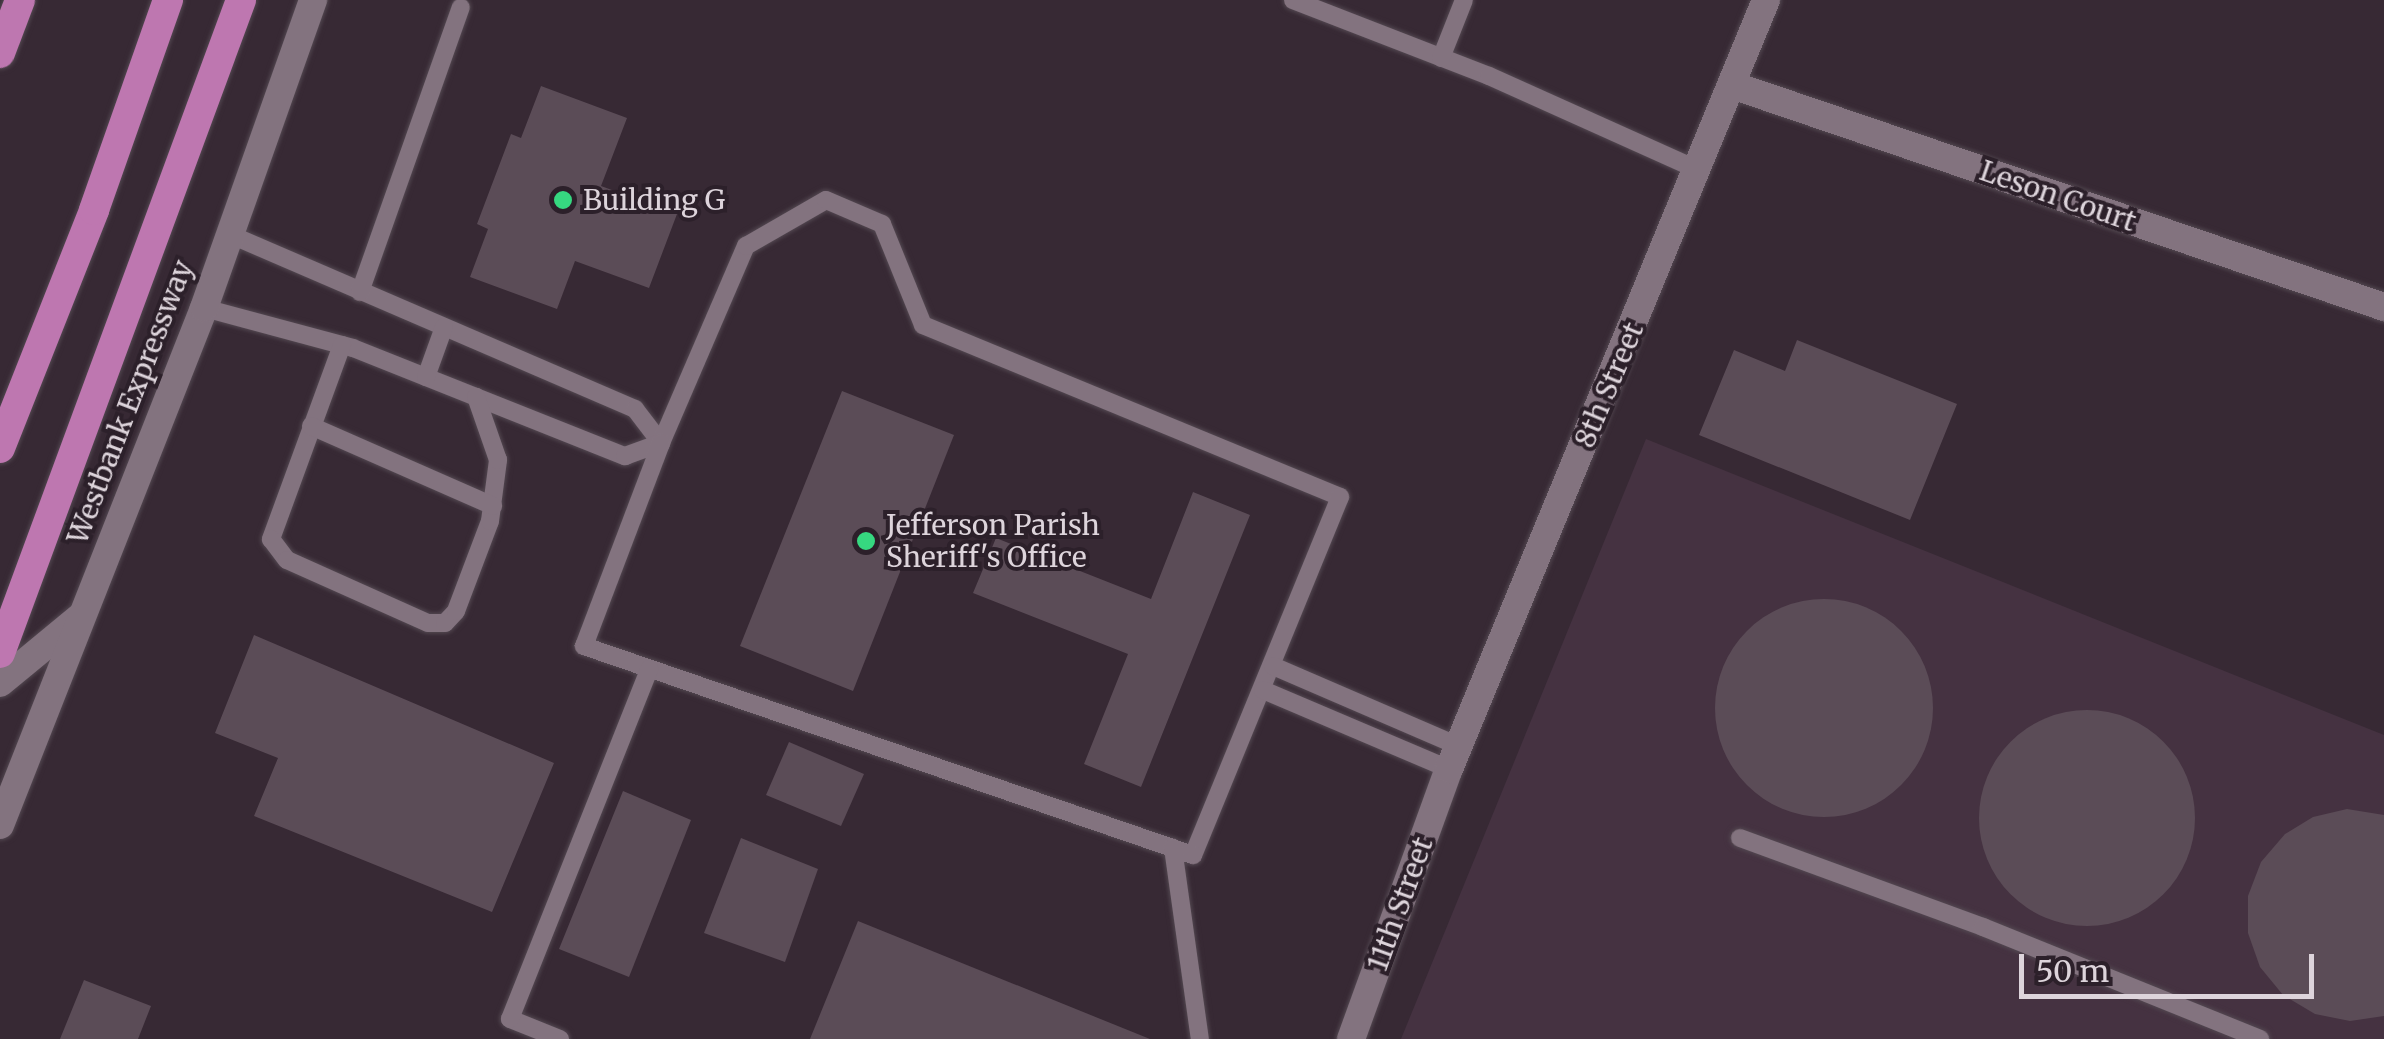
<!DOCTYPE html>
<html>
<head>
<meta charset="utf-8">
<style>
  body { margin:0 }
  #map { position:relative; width:2384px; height:1039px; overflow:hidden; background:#372934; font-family:Merriweather,serif }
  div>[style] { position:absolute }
  .built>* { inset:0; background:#453241 }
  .building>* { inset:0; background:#5b4c57 }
  .round { border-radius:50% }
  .roads { filter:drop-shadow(0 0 2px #534851) drop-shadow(0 0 2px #534851) }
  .service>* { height:18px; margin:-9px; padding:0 9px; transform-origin:9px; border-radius:9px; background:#83737f }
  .minor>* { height:28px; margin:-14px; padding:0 14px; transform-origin:14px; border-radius:14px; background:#83737f }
  .secondary>* { height:28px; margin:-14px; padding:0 14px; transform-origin:14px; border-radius:14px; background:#83737f }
  .motorway>* { height:30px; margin:-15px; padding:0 15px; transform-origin:15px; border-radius:15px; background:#be77b0 }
  .dots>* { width:28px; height:28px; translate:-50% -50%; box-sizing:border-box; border:5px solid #2c202a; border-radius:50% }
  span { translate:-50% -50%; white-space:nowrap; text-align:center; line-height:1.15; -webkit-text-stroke:8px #2c202a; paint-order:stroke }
  .street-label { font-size:28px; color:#ddd4db }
  .poi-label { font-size:28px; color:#ddd4db }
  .left { translate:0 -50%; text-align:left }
  .scale { position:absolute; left:2019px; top:954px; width:295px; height:45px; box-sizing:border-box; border:5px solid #ddd4db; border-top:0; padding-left:12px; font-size:30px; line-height:35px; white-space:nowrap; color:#ddd4db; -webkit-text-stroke:8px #2c202a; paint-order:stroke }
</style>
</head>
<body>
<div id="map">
  <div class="built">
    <i style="clip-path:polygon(1646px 439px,2384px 735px,2384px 1039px,1401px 1039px)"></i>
  </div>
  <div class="building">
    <i style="clip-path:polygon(541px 86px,627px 118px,601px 186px,677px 214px,649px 288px,575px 261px,557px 309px,470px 277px,488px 229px,477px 224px,511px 134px,521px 138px)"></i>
    <i style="clip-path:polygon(1797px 340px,1957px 404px,1910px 520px,1699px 435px,1734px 350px,1785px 371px)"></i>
    <i style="clip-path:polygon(842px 391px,954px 435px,853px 691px,740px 646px)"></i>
    <i style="clip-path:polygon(1193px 492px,1250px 515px,1141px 787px,1084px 764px,1128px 654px,973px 593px,996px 538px,1151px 599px)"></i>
    <i class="round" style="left:1715px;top:599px;width:218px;height:218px"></i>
    <i style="clip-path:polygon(254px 635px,554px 763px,492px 912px,254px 816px,278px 758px,215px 733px)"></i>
    <i class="round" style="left:1979px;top:710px;width:216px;height:216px"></i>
    <i style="clip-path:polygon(789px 742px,864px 774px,841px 826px,766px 795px)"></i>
    <i style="clip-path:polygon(623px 791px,691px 820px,629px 977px,559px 949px)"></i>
    <i style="clip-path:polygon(2347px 809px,2384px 815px,2384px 1016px,2350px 1021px,2315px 1014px,2283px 995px,2260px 967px,2248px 933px,2248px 896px,2261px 862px,2285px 834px,2313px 817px)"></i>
    <i style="clip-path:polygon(741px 838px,818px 869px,785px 962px,704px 933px)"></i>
    <i style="clip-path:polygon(858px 921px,1150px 1039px,810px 1039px)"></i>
    <i style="clip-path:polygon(84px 980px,151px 1006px,138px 1039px,60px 1039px)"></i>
  </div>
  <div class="roads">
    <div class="service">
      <i style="left:1293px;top:0;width:210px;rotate:21.2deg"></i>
      <i style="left:1489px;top:76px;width:229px;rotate:24.2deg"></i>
      <i style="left:1441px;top:58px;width:62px;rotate:-68.4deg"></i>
      <i style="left:229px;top:234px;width:442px;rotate:23.3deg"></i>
      <i style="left:635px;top:409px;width:43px;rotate:52.6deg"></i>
      <i style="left:360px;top:292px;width:302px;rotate:-70.5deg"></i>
      <i style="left:204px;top:308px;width:154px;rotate:15deg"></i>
      <i style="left:353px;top:348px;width:293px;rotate:21.7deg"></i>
      <i style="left:625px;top:456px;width:38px;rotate:-20deg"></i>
      <i style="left:661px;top:443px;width:215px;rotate:-66.7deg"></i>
      <i style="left:746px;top:246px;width:92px;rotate:-29.9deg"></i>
      <i style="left:826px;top:200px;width:61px;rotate:23.2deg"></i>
      <i style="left:882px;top:224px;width:109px;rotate:67.9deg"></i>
      <i style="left:923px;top:325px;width:451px;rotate:22.4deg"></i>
      <i style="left:1340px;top:497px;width:387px;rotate:112.3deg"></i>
      <i style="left:1193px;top:855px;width:644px;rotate:-161.06deg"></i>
      <i style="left:584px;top:646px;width:217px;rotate:-69.2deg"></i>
      <i style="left:342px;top:345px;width:207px;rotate:110.1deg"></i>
      <i style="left:271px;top:539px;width:26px;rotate:53deg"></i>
      <i style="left:287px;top:560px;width:154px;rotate:24.1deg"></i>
      <i style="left:428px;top:623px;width:17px"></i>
      <i style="left:445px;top:623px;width:16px;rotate:-47deg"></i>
      <i style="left:456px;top:611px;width:96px;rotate:-69.3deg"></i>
      <i style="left:490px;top:521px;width:62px;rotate:-82.5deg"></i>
      <i style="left:498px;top:460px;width:67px;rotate:-109.2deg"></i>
      <i style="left:426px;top:377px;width:53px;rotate:-70.2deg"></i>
      <i style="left:311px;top:426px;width:199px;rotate:23.7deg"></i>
      <i style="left:1273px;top:666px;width:202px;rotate:23.3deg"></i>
      <i style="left:1263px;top:690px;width:202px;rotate:23deg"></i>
      <i style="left:1740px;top:838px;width:259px;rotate:20.1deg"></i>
      <i style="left:1983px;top:927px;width:299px;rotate:22deg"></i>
      <i style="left:1173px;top:848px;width:193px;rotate:82deg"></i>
      <i style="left:560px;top:1039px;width:54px;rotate:-158.2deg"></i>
      <i style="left:510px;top:1019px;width:377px;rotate:-68.3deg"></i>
    </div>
    <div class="minor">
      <i style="left:1732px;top:85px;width:689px;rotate:18.8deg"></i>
      <i style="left:1351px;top:1039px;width:287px;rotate:-70.1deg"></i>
      <i style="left:1449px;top:769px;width:832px;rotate:-67.6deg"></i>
    </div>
    <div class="secondary">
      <i style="left:0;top:683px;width:104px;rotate:-39.5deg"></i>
      <i style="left:0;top:825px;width:556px;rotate:-68.47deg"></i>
      <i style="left:204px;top:308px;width:327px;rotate:-70.5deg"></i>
    </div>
    <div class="motorway">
      <i style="left:0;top:53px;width:57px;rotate:-69.3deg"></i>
      <i style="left:0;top:448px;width:256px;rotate:-68.4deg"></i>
      <i style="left:94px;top:210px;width:223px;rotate:-70.6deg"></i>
      <i style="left:0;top:653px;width:696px;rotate:-69.74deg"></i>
    </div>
  </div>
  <div class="dots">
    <i style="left:563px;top:200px;background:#36d880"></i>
    <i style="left:866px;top:541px;background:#36d880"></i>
  </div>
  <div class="street-label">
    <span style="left:2058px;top:196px;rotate:19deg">Leson Court</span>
    <span style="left:1609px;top:385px;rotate:-67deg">8th Street</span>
    <span style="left:130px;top:402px;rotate:-69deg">Westbank Expressway</span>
    <span style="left:1400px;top:904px;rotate:-70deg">11th Street</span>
  </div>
  <div class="poi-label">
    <span class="left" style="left:583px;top:200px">Building G</span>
    <span class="left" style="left:886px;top:541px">Jefferson Parish<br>Sheriff's Office</span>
  </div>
  <div class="scale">50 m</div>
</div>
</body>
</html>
